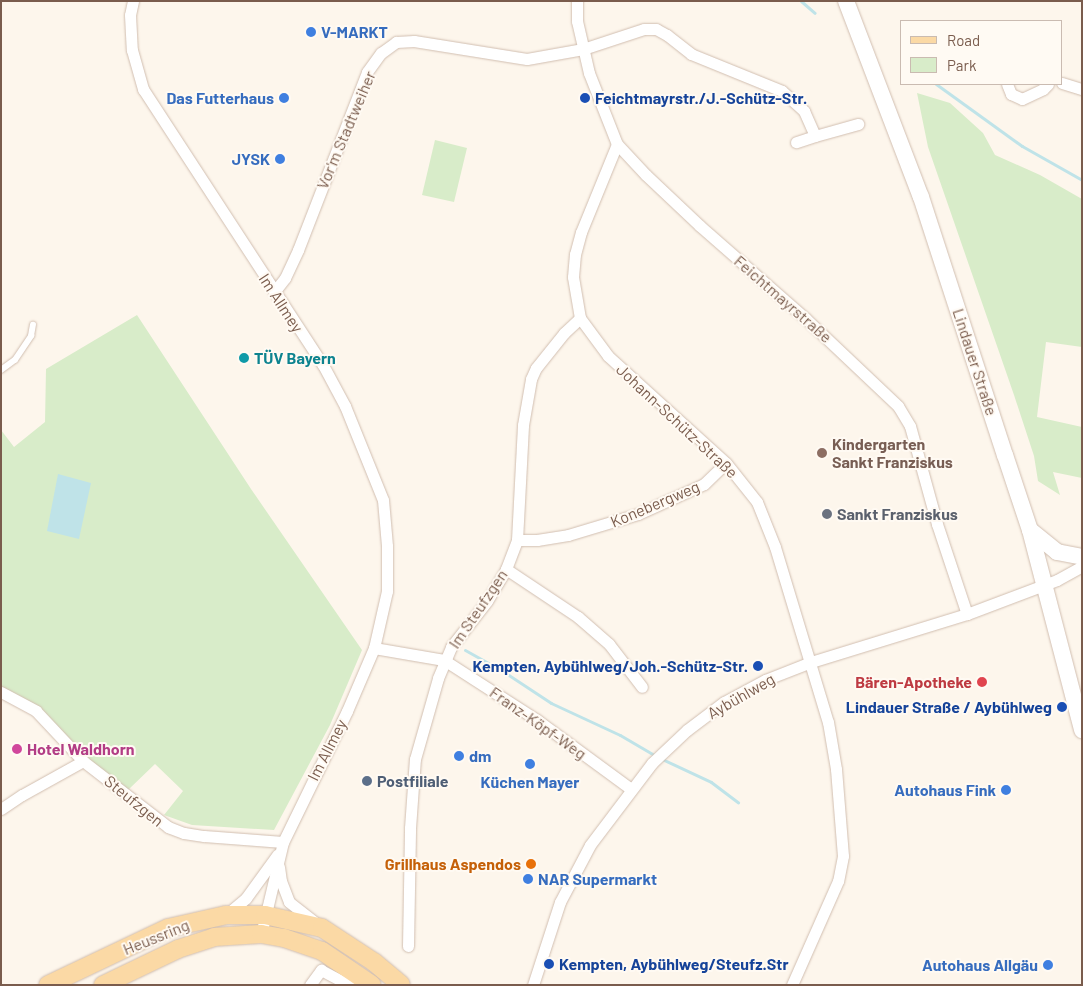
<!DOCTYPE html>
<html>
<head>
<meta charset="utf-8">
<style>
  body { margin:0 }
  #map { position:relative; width:1083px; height:986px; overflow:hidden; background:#fdf6ec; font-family:Barlow,sans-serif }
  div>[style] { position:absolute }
  .green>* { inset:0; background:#d8ecc9 }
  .water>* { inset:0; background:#bfe3e8 }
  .stream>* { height:3px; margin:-1.5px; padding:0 1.5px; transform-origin:1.5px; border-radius:1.5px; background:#bfe3e8 }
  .roads { filter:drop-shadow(0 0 1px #d1beb0) drop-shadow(0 0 1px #d1beb0) }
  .service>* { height:5.5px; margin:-2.75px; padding:0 2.75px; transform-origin:2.75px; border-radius:2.75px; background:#fff }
  .minor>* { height:11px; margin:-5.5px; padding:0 5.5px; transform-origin:5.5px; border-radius:5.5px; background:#fff }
  .secondary>* { height:16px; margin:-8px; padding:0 8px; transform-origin:8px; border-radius:8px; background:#fff }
  .primary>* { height:18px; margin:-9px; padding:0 9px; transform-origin:9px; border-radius:9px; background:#fbd9a5 }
  .dots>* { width:14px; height:14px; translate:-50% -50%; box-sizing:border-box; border:2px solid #fffaf3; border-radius:50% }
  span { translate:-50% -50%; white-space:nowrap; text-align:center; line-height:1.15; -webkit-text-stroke:4px #fffaf3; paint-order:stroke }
  .shop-label { font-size:16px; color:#366cbe; font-weight:700 }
  .left { translate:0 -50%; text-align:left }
  .right { translate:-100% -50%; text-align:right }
  .transit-label { font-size:16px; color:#164399; font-weight:700 }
  .street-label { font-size:16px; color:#7a5c4d }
  .culture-label { font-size:16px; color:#0d838f; font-weight:700 }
  .education-label { font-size:16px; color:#785e54; font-weight:700 }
  .worship-label { font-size:16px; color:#5b616d; font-weight:700 }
  .health-label { font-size:16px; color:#be3a42; font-weight:700 }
  .hotel-label { font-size:16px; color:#b23c85; font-weight:700 }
  .service-label { font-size:16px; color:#4e5e75; font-weight:700 }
  .food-label { font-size:16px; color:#c56008; font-weight:700 }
  .frame { position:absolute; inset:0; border:2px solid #7a5c4d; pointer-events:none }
  .legend { position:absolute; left:900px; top:20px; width:162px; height:65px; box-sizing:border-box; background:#fffaf3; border:1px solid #cabbb1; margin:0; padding:6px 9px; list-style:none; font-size:15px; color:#7a5c4d }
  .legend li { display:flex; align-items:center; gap:10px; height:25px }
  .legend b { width:25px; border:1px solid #cabbb1 }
</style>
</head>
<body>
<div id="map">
  <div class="green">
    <i style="clip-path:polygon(917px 93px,950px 103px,983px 133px,995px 155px,1040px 175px,1082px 199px,1082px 347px,1046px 342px,1037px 417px,1082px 427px,1082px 478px,1053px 472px,1060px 495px,1038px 481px,1034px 456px,1014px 395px,928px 147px)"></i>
    <i style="clip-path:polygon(435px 140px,467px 148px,454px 202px,422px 195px)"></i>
    <i style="clip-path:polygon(137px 315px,251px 489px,362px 650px,330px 725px,274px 830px,192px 825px,164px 815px,183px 791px,155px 764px,128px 790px,1px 690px,1px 430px,14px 447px,45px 422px,46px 369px)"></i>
  </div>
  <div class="water">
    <i style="clip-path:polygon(58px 474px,91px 483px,79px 539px,47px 531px)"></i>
  </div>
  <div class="stream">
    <i style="left:801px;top:1px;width:18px;rotate:41deg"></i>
    <i style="left:936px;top:84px;width:106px;rotate:35.8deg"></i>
    <i style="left:1022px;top:146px;width:69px;rotate:29.5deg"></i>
    <i style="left:465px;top:650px;width:41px;rotate:29.1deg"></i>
    <i style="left:501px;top:670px;width:60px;rotate:33.4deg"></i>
    <i style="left:551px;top:703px;width:76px;rotate:24.9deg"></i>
    <i style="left:620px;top:735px;width:42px;rotate:30.3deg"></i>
    <i style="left:662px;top:759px;width:54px;rotate:25.1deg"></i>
    <i style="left:711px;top:782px;width:34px;rotate:37deg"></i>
  </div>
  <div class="roads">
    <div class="service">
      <i style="left:1px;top:370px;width:17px;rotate:-36deg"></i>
      <i style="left:15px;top:360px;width:29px;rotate:-56deg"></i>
      <i style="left:31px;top:336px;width:11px;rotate:-80deg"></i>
    </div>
    <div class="minor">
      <i style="left:133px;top:1px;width:14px;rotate:102deg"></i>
      <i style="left:130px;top:15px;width:35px;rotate:87deg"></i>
      <i style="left:132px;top:50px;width:41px;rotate:74.2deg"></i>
      <i style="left:143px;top:89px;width:330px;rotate:56.9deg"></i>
      <i style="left:323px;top:365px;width:47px;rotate:61.8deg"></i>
      <i style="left:345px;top:406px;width:101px;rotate:68deg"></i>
      <i style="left:383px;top:500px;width:46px;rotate:85deg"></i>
      <i style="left:387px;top:546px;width:45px;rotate:90deg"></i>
      <i style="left:387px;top:591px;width:58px;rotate:102.8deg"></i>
      <i style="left:374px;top:648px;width:69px;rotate:113.2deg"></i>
      <i style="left:347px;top:711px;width:146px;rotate:116deg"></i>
      <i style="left:283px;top:842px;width:95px;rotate:103.4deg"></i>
      <i style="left:577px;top:1px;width:20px;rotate:90deg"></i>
      <i style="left:577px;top:21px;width:53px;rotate:77deg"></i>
      <i style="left:589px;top:73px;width:76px;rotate:68.5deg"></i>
      <i style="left:617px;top:144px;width:42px;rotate:46.9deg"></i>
      <i style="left:646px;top:175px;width:74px;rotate:43.4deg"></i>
      <i style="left:700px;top:226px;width:140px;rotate:41.2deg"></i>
      <i style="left:805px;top:318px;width:128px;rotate:43.4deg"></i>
      <i style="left:898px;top:406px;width:23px;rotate:59deg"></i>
      <i style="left:910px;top:426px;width:102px;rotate:74.6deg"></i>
      <i style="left:937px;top:524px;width:95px;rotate:71.6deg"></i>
      <i style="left:1062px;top:83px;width:21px;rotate:17deg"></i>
      <i style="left:1007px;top:84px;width:11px;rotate:68deg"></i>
      <i style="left:1011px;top:94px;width:12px;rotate:24deg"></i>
      <i style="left:1022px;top:99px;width:23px;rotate:-25deg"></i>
      <i style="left:1043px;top:89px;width:7px;rotate:-45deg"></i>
      <i style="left:815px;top:136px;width:45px;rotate:-15.6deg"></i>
      <i style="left:617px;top:144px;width:95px;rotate:112.2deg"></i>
      <i style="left:581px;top:232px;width:23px;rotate:105deg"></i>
      <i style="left:575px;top:254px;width:23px;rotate:95deg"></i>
      <i style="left:573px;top:277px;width:42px;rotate:80.3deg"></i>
      <i style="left:580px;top:318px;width:47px;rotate:53.6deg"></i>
      <i style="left:608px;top:356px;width:159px;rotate:42.2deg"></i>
      <i style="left:726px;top:463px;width:50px;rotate:51.5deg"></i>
      <i style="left:757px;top:502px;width:48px;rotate:68.2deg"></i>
      <i style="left:775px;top:547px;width:183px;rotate:73.2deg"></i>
      <i style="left:828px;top:722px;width:48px;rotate:80.3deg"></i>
      <i style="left:836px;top:769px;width:87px;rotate:85.4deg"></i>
      <i style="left:843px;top:856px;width:25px;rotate:101deg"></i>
      <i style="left:838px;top:881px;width:114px;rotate:113.9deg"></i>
      <i style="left:274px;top:292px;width:18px;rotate:-52deg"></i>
      <i style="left:285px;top:278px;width:31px;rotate:-65deg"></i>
      <i style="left:298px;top:250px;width:191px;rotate:-68.8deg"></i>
      <i style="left:367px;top:72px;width:24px;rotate:-54deg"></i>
      <i style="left:381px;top:53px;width:19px;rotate:-36deg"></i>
      <i style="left:396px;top:42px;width:18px;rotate:-3deg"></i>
      <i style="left:414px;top:41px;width:114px;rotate:9.1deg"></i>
      <i style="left:527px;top:59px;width:57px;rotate:-10.1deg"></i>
      <i style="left:583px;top:49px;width:64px;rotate:-18.2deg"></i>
      <i style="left:644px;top:29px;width:12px"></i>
      <i style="left:656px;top:29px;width:13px;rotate:29deg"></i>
      <i style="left:667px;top:35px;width:31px;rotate:38deg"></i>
      <i style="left:691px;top:54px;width:98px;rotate:22.1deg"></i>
      <i style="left:782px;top:91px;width:30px;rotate:42deg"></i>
      <i style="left:804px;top:111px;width:27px;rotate:66deg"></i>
      <i style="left:815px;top:136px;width:20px;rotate:162deg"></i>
      <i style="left:517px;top:540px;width:20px"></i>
      <i style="left:537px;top:540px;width:31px;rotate:-9deg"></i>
      <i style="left:568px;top:535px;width:73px;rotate:-16.7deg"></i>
      <i style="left:638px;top:514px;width:72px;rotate:-24.4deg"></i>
      <i style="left:704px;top:484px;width:30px;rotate:-44deg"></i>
      <i style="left:506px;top:569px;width:87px;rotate:33.7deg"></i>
      <i style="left:578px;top:617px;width:41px;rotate:41.1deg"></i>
      <i style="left:609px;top:644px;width:54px;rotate:52.5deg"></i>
      <i style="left:374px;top:648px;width:71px;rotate:9.7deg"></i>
      <i style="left:444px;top:660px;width:111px;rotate:32.8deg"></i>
      <i style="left:537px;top:720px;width:117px;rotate:36.3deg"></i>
      <i style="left:1px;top:692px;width:40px;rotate:28deg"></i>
      <i style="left:36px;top:711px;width:69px;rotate:46.8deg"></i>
      <i style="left:1px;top:809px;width:25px;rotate:-34deg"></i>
      <i style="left:22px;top:795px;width:70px;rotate:-29.1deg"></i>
      <i style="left:83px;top:761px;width:108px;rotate:37.8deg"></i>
      <i style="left:168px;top:827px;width:17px;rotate:21deg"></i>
      <i style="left:184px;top:833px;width:20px;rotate:9deg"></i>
      <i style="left:204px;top:836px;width:79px;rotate:4.3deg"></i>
      <i style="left:279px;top:867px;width:14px;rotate:82deg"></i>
      <i style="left:281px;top:881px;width:22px;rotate:69deg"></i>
      <i style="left:289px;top:902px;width:37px;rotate:38deg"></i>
      <i style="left:226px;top:915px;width:26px;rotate:-40deg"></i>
      <i style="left:246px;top:898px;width:54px;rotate:-54deg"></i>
      <i style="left:408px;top:946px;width:118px;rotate:-89deg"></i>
      <i style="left:410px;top:828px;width:69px;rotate:-85.9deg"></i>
      <i style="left:415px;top:759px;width:84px;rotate:-74.1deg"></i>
      <i style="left:438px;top:678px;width:34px;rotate:-67deg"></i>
      <i style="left:451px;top:647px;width:58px;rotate:-52deg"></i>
      <i style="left:487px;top:601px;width:37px;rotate:-59deg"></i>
      <i style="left:506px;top:569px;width:31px;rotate:-69deg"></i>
      <i style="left:517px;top:540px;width:115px;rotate:-87deg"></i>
      <i style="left:523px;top:425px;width:47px;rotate:-80.1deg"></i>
      <i style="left:531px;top:379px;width:12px;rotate:-66deg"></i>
      <i style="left:536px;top:368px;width:45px;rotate:-51.3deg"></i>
      <i style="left:564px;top:333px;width:22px;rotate:-43deg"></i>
      <i style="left:310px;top:985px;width:19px;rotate:-54deg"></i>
      <i style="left:321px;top:970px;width:32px;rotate:28deg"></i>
      <i style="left:533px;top:985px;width:87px;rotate:-72deg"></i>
      <i style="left:560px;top:902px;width:64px;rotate:-62.2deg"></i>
      <i style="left:590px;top:845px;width:103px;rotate:-52.9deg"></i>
      <i style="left:652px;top:763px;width:48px;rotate:-43.3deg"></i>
      <i style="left:687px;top:730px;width:46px;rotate:-37.1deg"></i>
      <i style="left:724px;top:702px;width:47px;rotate:-28.2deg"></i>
      <i style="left:765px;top:680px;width:49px;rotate:-21.4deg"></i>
      <i style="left:811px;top:662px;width:163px;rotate:-17.1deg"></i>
      <i style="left:967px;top:614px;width:96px;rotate:-20.7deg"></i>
      <i style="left:1057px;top:580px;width:29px;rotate:-29deg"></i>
    </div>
    <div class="secondary">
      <i style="left:846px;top:1px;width:210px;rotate:69.1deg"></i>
      <i style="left:921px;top:197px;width:271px;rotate:72deg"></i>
      <i style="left:1005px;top:455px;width:79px;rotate:71.6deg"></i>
      <i style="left:1030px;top:530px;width:207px;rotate:75.4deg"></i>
      <i style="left:1030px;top:530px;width:35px;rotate:39deg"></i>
      <i style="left:1057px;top:552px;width:25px;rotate:11deg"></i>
    </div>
    <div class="primary">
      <i style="left:48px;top:985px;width:133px;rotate:-25.4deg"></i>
      <i style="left:168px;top:928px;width:59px;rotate:-12.6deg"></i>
      <i style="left:226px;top:915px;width:39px"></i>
      <i style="left:265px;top:915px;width:58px;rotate:12.8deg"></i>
      <i style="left:322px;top:928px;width:62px;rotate:33.2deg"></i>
      <i style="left:374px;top:962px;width:35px;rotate:40deg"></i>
      <i style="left:103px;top:985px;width:83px;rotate:-25.6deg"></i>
      <i style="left:178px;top:949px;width:38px;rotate:-18deg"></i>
      <i style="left:214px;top:937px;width:47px;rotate:-3.7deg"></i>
      <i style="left:261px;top:934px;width:23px;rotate:10deg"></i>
      <i style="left:284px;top:938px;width:40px;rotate:18.9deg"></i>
      <i style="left:322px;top:951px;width:60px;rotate:34.2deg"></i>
    </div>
  </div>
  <div class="dots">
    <i style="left:311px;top:32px;background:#3f7fe0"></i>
    <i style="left:284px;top:98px;background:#3f7fe0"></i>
    <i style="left:585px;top:98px;background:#1a4fb4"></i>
    <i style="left:280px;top:159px;background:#3f7fe0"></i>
    <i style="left:244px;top:358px;background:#0f9aa8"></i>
    <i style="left:822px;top:453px;background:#8d6e63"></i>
    <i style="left:827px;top:514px;background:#6b7280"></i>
    <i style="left:758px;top:666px;background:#1a4fb4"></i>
    <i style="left:982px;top:682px;background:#e0444e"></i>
    <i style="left:1062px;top:707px;background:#1a4fb4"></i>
    <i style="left:17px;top:749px;background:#d1479c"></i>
    <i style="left:459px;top:756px;background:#3f7fe0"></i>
    <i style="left:530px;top:764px;background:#3f7fe0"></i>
    <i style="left:367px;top:781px;background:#5c6f8a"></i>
    <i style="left:1006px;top:790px;background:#3f7fe0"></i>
    <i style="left:531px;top:864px;background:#e8710a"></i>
    <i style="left:528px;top:879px;background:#3f7fe0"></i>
    <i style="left:549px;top:964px;background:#1a4fb4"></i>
    <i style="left:1048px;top:965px;background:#3f7fe0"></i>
  </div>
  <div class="shop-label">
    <span class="left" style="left:321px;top:32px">V-MARKT</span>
    <span class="right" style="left:274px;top:98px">Das Futterhaus</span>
    <span class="right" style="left:270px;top:159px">JYSK</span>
    <span class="left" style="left:469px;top:756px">dm</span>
    <span style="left:530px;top:782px">Küchen Mayer</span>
    <span class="right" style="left:996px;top:790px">Autohaus Fink</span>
    <span class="left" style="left:538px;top:879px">NAR Supermarkt</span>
    <span class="right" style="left:1038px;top:965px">Autohaus Allgäu</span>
  </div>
  <div class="transit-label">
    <span class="left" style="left:595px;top:98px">Feichtmayrstr./J.-Schütz-Str.</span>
    <span class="right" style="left:748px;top:666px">Kempten, Aybühlweg/Joh.-Schütz-Str.</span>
    <span class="right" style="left:1052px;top:707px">Lindauer Straße / Aybühlweg</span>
    <span class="left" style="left:559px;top:964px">Kempten, Aybühlweg/Steufz.Str</span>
  </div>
  <div class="street-label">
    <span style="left:346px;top:130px;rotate:-67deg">Vor'm Stadtweiher</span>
    <span style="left:783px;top:299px;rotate:41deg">Feichtmayrstraße</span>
    <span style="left:281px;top:303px;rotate:57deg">Im Allmey</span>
    <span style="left:975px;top:362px;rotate:72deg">Lindauer Straße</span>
    <span style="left:677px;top:421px;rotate:43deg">Johann-Schütz-Straße</span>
    <span style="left:655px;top:504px;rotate:-23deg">Konebergweg</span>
    <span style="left:478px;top:609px;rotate:-56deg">Im Steufzgen</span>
    <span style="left:741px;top:696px;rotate:-30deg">Aybühlweg</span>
    <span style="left:538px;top:723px;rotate:35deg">Franz-Köpf-Weg</span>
    <span style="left:327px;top:750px;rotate:-63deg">Im Allmey</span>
    <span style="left:134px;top:801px;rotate:39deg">Steufzgen</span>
    <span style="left:156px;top:937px;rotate:-22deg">Heussring</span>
  </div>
  <div class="culture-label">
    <span class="left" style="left:254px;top:358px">TÜV Bayern</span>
  </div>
  <div class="education-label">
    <span class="left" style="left:832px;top:453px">Kindergarten<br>Sankt Franziskus</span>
  </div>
  <div class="worship-label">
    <span class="left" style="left:837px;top:514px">Sankt Franziskus</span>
  </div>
  <div class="health-label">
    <span class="right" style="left:972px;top:682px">Bären-Apotheke</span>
  </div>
  <div class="hotel-label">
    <span class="left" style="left:27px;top:749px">Hotel Waldhorn</span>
  </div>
  <div class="service-label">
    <span class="left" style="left:377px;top:781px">Postfiliale</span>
  </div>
  <div class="food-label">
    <span class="right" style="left:521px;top:864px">Grillhaus Aspendos</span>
  </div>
  <div class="frame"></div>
  <ul class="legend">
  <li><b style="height:6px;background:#fbd9a5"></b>Road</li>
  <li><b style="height:14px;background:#d8ecc9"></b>Park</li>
  </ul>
</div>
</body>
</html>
